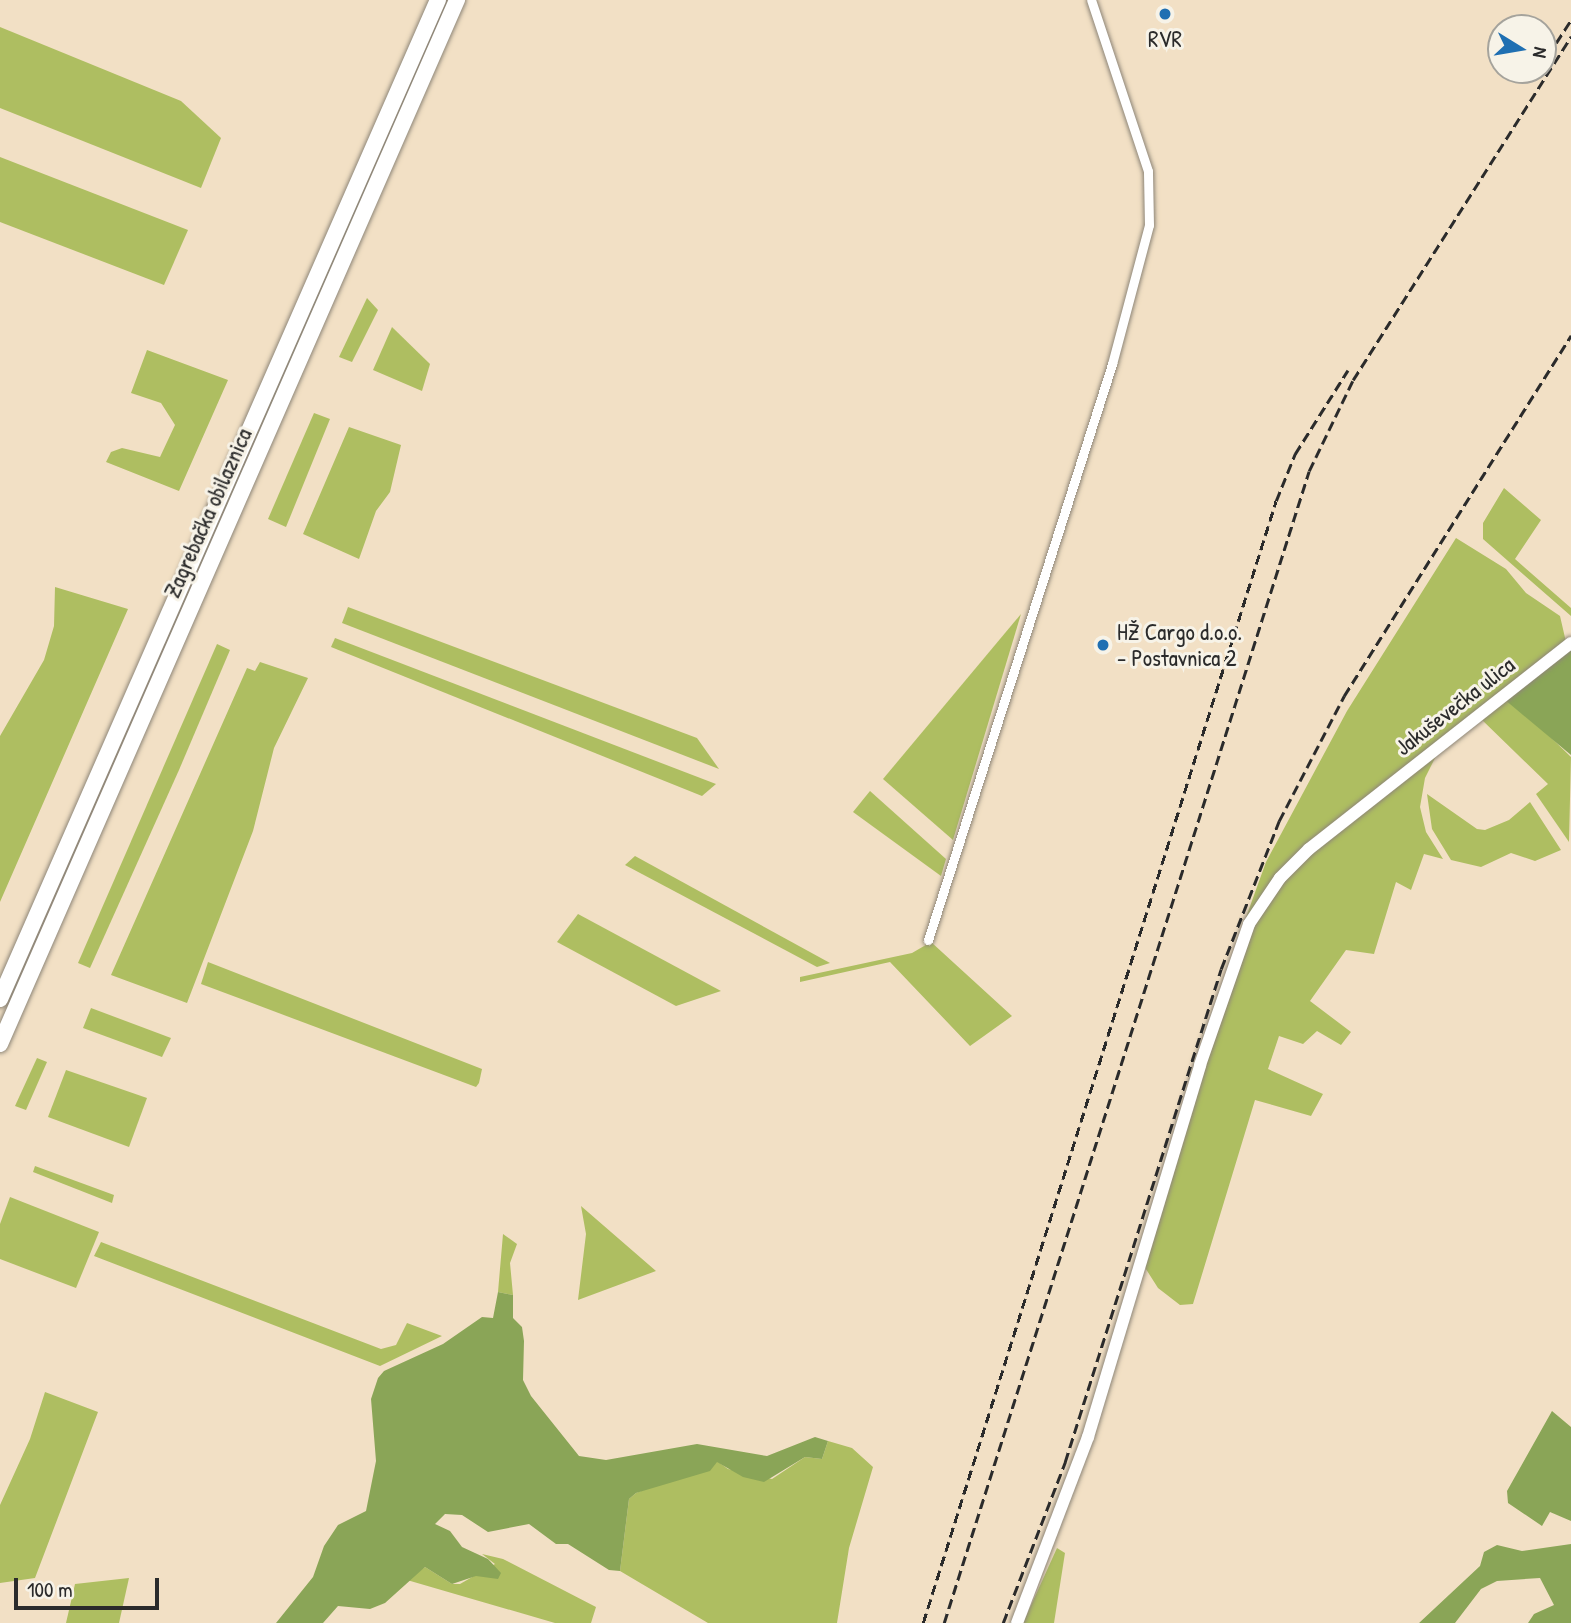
<!DOCTYPE html>
<html>
<head>
<meta charset="utf-8">
<style>
  body { margin:0 }
  #map { position:relative; width:1571px; height:1623px; overflow:hidden; background:#f2e0c5; font-family:"Patrick Hand",sans-serif }
  div>[style] { position:absolute }
  .green>* { inset:0; background:#aebe61 }
  .forest>* { inset:0; background:#8aa557 }
  .roads { filter:drop-shadow(0 0 2px #8e8678) drop-shadow(0 0 2px #8e8678) }
  .street>* { height:9px; margin:-4.5px; padding:0 4.5px; transform-origin:4.5px; border-radius:4.5px; background:#fff }
  .secondary>* { height:12px; margin:-6px; padding:0 6px; transform-origin:6px; border-radius:6px; background:#fff }
  .highway>* { height:16px; margin:-8px; padding:0 8px; transform-origin:8px; border-radius:8px; background:#fff }
  .rail>* { height:2.5px; margin-top:-1.25px; transform-origin:0; background:repeating-linear-gradient(90deg,#2b2b2b 0 10px,transparent 0 15px) }
  .dots>* { width:19px; height:19px; translate:-50% -50%; box-sizing:border-box; border:4px solid #f7f3e8; border-radius:50% }
  span { translate:-50% -50%; white-space:nowrap; text-align:center; line-height:1.15; -webkit-text-stroke:6px #f7f3e8; paint-order:stroke }
  .poi-label { font-size:23px; color:#2b2b2b }
  .left { translate:0 -50%; text-align:left }
  .street-label { font-size:23px; color:#2b2b2b }
  .north { position:absolute; left:1487px; top:14px; width:70px; height:70px; box-sizing:border-box; background:#f7f3e8; border:2px solid #a5a39c; border-radius:50%; rotate:101deg; font-size:19px; font-weight:700; line-height:28px; text-align:center; color:#2b2b2b }
  .north::after { content:''; display:block; margin:auto; width:24px; height:32px; background:#1f6fb2; clip-path:polygon(50% 0,100% 100%,50% 72%,0 100%) }
  .scale { position:absolute; left:14px; top:1578px; width:145px; height:32px; box-sizing:border-box; border:4px solid #2b2b2b; border-top:0; padding-left:9px; font-size:21px; line-height:24px; white-space:nowrap; color:#2b2b2b; -webkit-text-stroke:5px #f7f3e8; paint-order:stroke }
</style>
</head>
<body>
<div id="map">
  <div class="green">
    <i style="clip-path:polygon(0 27px,181px 101px,221px 138px,201px 188px,0 108px)"></i>
    <i style="clip-path:polygon(0 157px,188px 230px,164px 285px,0 222px)"></i>
    <i style="clip-path:polygon(367px 298px,378px 310px,352px 362px,339px 357px)"></i>
    <i style="clip-path:polygon(392px 327px,430px 364px,422px 391px,373px 370px)"></i>
    <i style="clip-path:polygon(147px 350px,228px 380px,179px 491px,106px 462px,111px 452px,122px 448px,160px 457px,175px 425px,161px 403px,131px 393px)"></i>
    <i style="clip-path:polygon(314px 413px,330px 419px,286px 527px,268px 519px)"></i>
    <i style="clip-path:polygon(349px 427px,401px 445px,390px 492px,376px 511px,359px 559px,303px 534px)"></i>
    <i style="clip-path:polygon(1504px 488px,1541px 520px,1515px 559px,1571px 608px,1571px 616px,1483px 539px,1483px 523px)"></i>
    <i style="clip-path:polygon(1456px 538px,1506px 569px,1526px 593px,1560px 616px,1566px 642px,1300px 851px,1236px 945px,1266px 862px,1347px 711px)"></i>
    <i style="clip-path:polygon(55px 587px,128px 609px,0 902px,0 736px,44px 660px,54px 626px)"></i>
    <i style="clip-path:polygon(348px 607px,697px 738px,719px 769px,342px 623px)"></i>
    <i style="clip-path:polygon(1021px 614px,953px 840px,883px 779px)"></i>
    <i style="clip-path:polygon(335px 638px,716px 784px,702px 796px,331px 647px)"></i>
    <i style="clip-path:polygon(217px 644px,230px 650px,179px 770px,90px 968px,78px 963px)"></i>
    <i style="clip-path:polygon(260px 662px,308px 678px,274px 748px,253px 831px,187px 1003px,111px 975px,247px 668px,255px 671px)"></i>
    <i style="clip-path:polygon(1508px 696px,1571px 757px,1569px 842px,1536px 794px,1548px 784px,1480px 718px)"></i>
    <i style="clip-path:polygon(1439px 750px,1425px 778px,1420px 807px,1426px 832px,1443px 859px,1424px 854px,1411px 890px,1396px 882px,1374px 954px,1346px 950px,1310px 1001px,1351px 1032px,1341px 1045px,1317px 1031px,1303px 1044px,1279px 1036px,1268px 1069px,1323px 1094px,1311px 1116px,1255px 1100px,1193px 1304px,1180px 1305px,1158px 1288px,1144px 1266px,1221px 1010px,1253px 926px,1279px 886px,1309px 855px)"></i>
    <i style="clip-path:polygon(870px 791px,946px 859px,941px 876px,853px 812px)"></i>
    <i style="clip-path:polygon(1427px 794px,1477px 829px,1485px 830px,1509px 820px,1530px 802px,1561px 850px,1535px 861px,1511px 853px,1481px 867px,1451px 860px,1432px 829px)"></i>
    <i style="clip-path:polygon(635px 856px,830px 963px,817px 967px,625px 865px)"></i>
    <i style="clip-path:polygon(578px 914px,721px 991px,676px 1006px,557px 942px)"></i>
    <i style="clip-path:polygon(931px 942px,1012px 1016px,970px 1046px,890px 962px,800px 982px,800px 977px,912px 953px)"></i>
    <i style="clip-path:polygon(208px 962px,482px 1069px,479px 1083px,476px 1087px,201px 984px)"></i>
    <i style="clip-path:polygon(91px 1008px,171px 1038px,162px 1057px,83px 1028px)"></i>
    <i style="clip-path:polygon(37px 1058px,47px 1062px,26px 1110px,15px 1106px)"></i>
    <i style="clip-path:polygon(66px 1070px,147px 1098px,129px 1147px,48px 1117px)"></i>
    <i style="clip-path:polygon(35px 1166px,114px 1195px,112px 1203px,33px 1172px)"></i>
    <i style="clip-path:polygon(10px 1197px,99px 1232px,76px 1288px,0 1259px,0 1224px)"></i>
    <i style="clip-path:polygon(581px 1206px,656px 1271px,578px 1300px,586px 1234px)"></i>
    <i style="clip-path:polygon(503px 1234px,517px 1244px,510px 1263px,513px 1295px,498px 1292px)"></i>
    <i style="clip-path:polygon(101px 1242px,381px 1349px,396px 1345px,407px 1323px,442px 1336px,380px 1366px,94px 1256px)"></i>
    <i style="clip-path:polygon(45px 1392px,98px 1412px,35px 1578px,0 1583px,0 1505px,30px 1439px)"></i>
    <i style="clip-path:polygon(828px 1441px,852px 1448px,873px 1467px,849px 1548px,837px 1623px,708px 1623px,620px 1571px,629px 1499px,636px 1493px,717px 1461px,728px 1469px,772px 1479px,805px 1457px,822px 1459px)"></i>
    <i style="clip-path:polygon(1057px 1548px,1065px 1553px,1054px 1623px,1023px 1623px)"></i>
    <i style="clip-path:polygon(482px 1554px,503px 1559px,596px 1607px,591px 1623px,555px 1623px,407px 1580px,425px 1567px,452px 1584px,460px 1584px,495px 1564px)"></i>
    <i style="clip-path:polygon(129px 1578px,119px 1623px,66px 1623px,75px 1584px)"></i>
  </div>
  <div class="forest">
    <i style="clip-path:polygon(1571px 647px,1571px 755px,1504px 699px)"></i>
    <i style="clip-path:polygon(498px 1292px,513px 1295px,513px 1318px,522px 1327px,524px 1341px,523px 1380px,531px 1396px,579px 1456px,606px 1460px,697px 1444px,767px 1456px,815px 1437px,828px 1441px,822px 1459px,805px 1457px,764px 1482px,743px 1477px,717px 1462px,710px 1471px,636px 1493px,629px 1499px,620px 1571px,609px 1570px,568px 1544px,556px 1544px,529px 1524px,488px 1532px,462px 1515px,445px 1514px,435px 1524px,450px 1531px,462px 1547px,488px 1559px,501px 1573px,498px 1579px,476px 1576px,452px 1584px,425px 1567px,385px 1603px,370px 1609px,338px 1606px,323px 1623px,276px 1623px,313px 1577px,324px 1546px,338px 1525px,366px 1511px,376px 1461px,371px 1399px,378px 1378px,384px 1371px,443px 1344px,482px 1317px,493px 1318px)"></i>
    <i style="clip-path:polygon(1552px 1411px,1571px 1427px,1571px 1521px,1550px 1512px,1542px 1526px,1508px 1503px,1507px 1491px)"></i>
    <i style="clip-path:polygon(1571px 1544px,1571px 1623px,1528px 1623px,1534px 1614px,1554px 1605px,1540px 1578px,1497px 1581px,1481px 1589px,1455px 1623px,1419px 1623px,1480px 1566px,1484px 1552px,1497px 1545px,1522px 1551px)"></i>
  </div>
  <div class="roads">
    <div class="street">
      <i style="left:928px;top:940px;width:605px;rotate:-72.28deg"></i>
      <i style="left:1112px;top:364px;width:144px;rotate:-75.1deg"></i>
      <i style="left:1149px;top:225px;width:54px;rotate:-91.1deg"></i>
      <i style="left:1148px;top:171px;width:180px;rotate:-108.4deg"></i>
    </div>
    <div class="secondary">
      <i style="left:1017px;top:1623px;width:199px;rotate:-69.1deg"></i>
      <i style="left:1088px;top:1437px;width:388px;rotate:-73.2deg"></i>
      <i style="left:1200px;top:1065px;width:149px;rotate:-70.8deg"></i>
      <i style="left:1249px;top:924px;width:55px;rotate:-56deg"></i>
      <i style="left:1280px;top:878px;width:41px;rotate:-45deg"></i>
      <i style="left:1309px;top:849px;width:333px;rotate:-38.2deg"></i>
    </div>
    <div class="highway">
      <i style="left:0;top:999px;width:1091px;rotate:-66.33deg"></i>
      <i style="left:0;top:1044px;width:1140px;rotate:-66.36deg"></i>
    </div>
  </div>
  <div class="rail">
    <i style="left:1556px;top:43px;width:27px;rotate:-57deg"></i>
    <i style="left:923px;top:1623px;width:1176px;rotate:-72.54deg"></i>
    <i style="left:1276px;top:501px;width:51px;rotate:-68deg"></i>
    <i style="left:1295px;top:454px;width:99px;rotate:-57.8deg"></i>
    <i style="left:944px;top:1623px;width:1208px;rotate:-72.42deg"></i>
    <i style="left:1309px;top:471px;width:101px;rotate:-64.2deg"></i>
    <i style="left:1353px;top:380px;width:407px;rotate:-57.6deg"></i>
    <i style="left:1003px;top:1623px;width:173px;rotate:-68.9deg"></i>
    <i style="left:1065px;top:1462px;width:517px;rotate:-72.44deg"></i>
    <i style="left:1221px;top:969px;width:159px;rotate:-68.6deg"></i>
    <i style="left:1279px;top:821px;width:141px;rotate:-62.5deg"></i>
    <i style="left:1344px;top:696px;width:426px;rotate:-57.8deg"></i>
  </div>
  <div class="dots">
    <i style="left:1165px;top:14px;background:#1f6fb2"></i>
    <i style="left:1103px;top:645px;background:#1f6fb2"></i>
  </div>
  <div class="poi-label">
    <span style="left:1165px;top:39px">RVR</span>
    <span class="left" style="left:1117px;top:645px">HŽ Cargo d.o.o.<br>- Postavnica 2</span>
  </div>
  <div class="street-label">
    <span style="left:208px;top:513px;rotate:-66deg">Zagrebačka obilaznica</span>
    <span style="left:1455px;top:706px;rotate:-38deg">Jakuševečka ulica</span>
  </div>
  <div class="north">N</div>
  <div class="scale">100 m</div>
</div>
</body>
</html>
